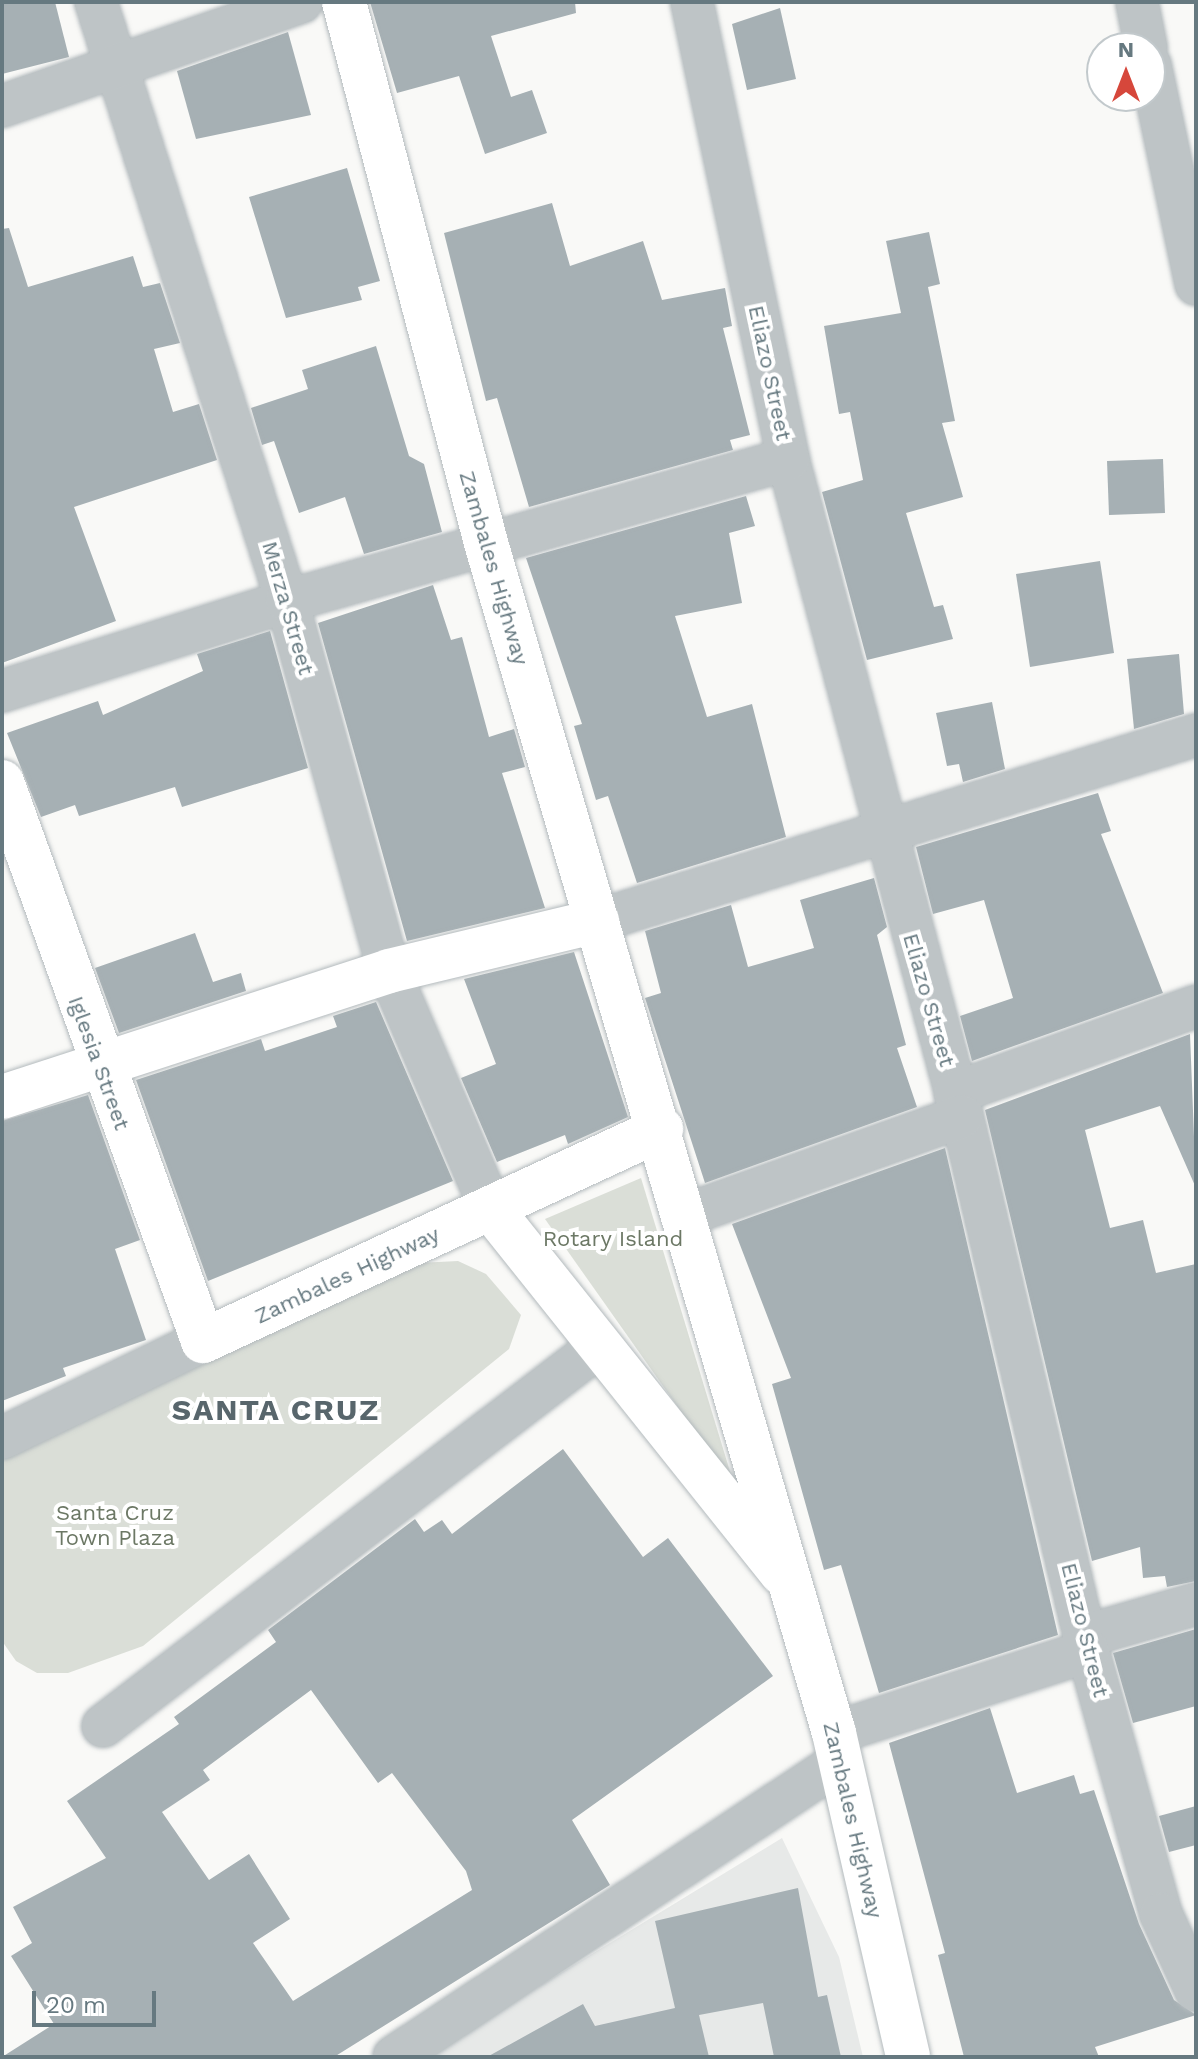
<!DOCTYPE html>
<html>
<head>
<meta charset="utf-8">
<style>
  body { margin:0 }
  #map { position:relative; width:1198px; height:2059px; overflow:hidden; background:#f9f9f7; font-family:"Work Sans",sans-serif }
  div>[style] { position:absolute }
  .built>* { inset:0; background:#e7e9e8 }
  .green>* { inset:0; background:#daded7 }
  .building>* { inset:0; background:#a6b0b4 }
  .roads { filter:drop-shadow(0 0 2px #b3babd) drop-shadow(0 0 2px #b3babd) }
  .street>* { height:42px; margin:-21px; padding:0 21px; transform-origin:21px; border-radius:21px; background:#bec4c6 }
  .secondary>* { height:44px; margin:-22px; padding:0 22px; transform-origin:22px; border-radius:22px; background:#fff }
  .primary>* { height:44px; margin:-22px; padding:0 22px; transform-origin:22px; border-radius:22px; background:#fff }
  span { translate:-50% -50%; white-space:nowrap; text-align:center; line-height:1.15; -webkit-text-stroke:8px #fff; paint-order:stroke }
  .street-label { font-size:22px; color:#667980 }
  .park-label { font-size:22px; color:#6c7865 }
  .district-label { font-size:30px; color:#58666c; font-weight:700; letter-spacing:2px }
  .frame { position:absolute; inset:0; border:4px solid #667980; pointer-events:none }
  .north { position:absolute; left:1086px; top:32px; width:80px; height:80px; box-sizing:border-box; background:#fff; border:2px solid #c2c9cc; border-radius:50%; rotate:0deg; font-size:22px; font-weight:700; line-height:32px; text-align:center; color:#667980 }
  .north::after { content:''; display:block; margin:auto; width:28px; height:36px; background:#d6473b; clip-path:polygon(50% 0,100% 100%,50% 72%,0 100%) }
  .scale { position:absolute; left:32px; top:1991px; width:124px; height:36px; box-sizing:border-box; border:4px solid #667980; border-top:0; padding-left:10px; font-size:24px; line-height:28px; white-space:nowrap; color:#667980; -webkit-text-stroke:6px #fff; paint-order:stroke }
</style>
</head>
<body>
<div id="map">
  <div class="built">
    <i style="clip-path:polygon(782px 1838px,839px 1957px,863px 2057px,423px 2057px)"></i>
  </div>
  <div class="green">
    <i style="clip-path:polygon(641px 1178px,735px 1488px,545px 1219px)"></i>
    <i style="clip-path:polygon(458px 1261px,486px 1274px,521px 1315px,509px 1349px,143px 1646px,68px 1673px,37px 1673px,16px 1661px,2px 1641px,2px 1453px,418px 1263px)"></i>
  </div>
  <div class="building">
    <i style="clip-path:polygon(2px 2px,55px 2px,69px 57px,2px 74px)"></i>
    <i style="clip-path:polygon(370px 2px,575px 2px,576px 13px,491px 36px,511px 97px,532px 90px,547px 133px,485px 154px,459px 76px,397px 93px)"></i>
    <i style="clip-path:polygon(780px 8px,796px 79px,747px 90px,732px 24px)"></i>
    <i style="clip-path:polygon(288px 32px,311px 115px,196px 139px,177px 71px)"></i>
    <i style="clip-path:polygon(347px 168px,380px 281px,358px 287px,362px 300px,286px 318px,249px 197px)"></i>
    <i style="clip-path:polygon(552px 203px,570px 266px,643px 241px,662px 300px,725px 288px,732px 326px,723px 328px,750px 435px,730px 440px,733px 450px,529px 507px,497px 398px,486px 401px,444px 233px)"></i>
    <i style="clip-path:polygon(9px 228px,28px 287px,133px 256px,143px 287px,160px 283px,180px 343px,154px 349px,173px 412px,199px 404px,217px 460px,74px 507px,116px 621px,2px 663px,2px 229px)"></i>
    <i style="clip-path:polygon(929px 232px,940px 284px,928px 287px,955px 421px,942px 423px,963px 497px,906px 513px,934px 607px,943px 605px,953px 639px,867px 660px,822px 492px,863px 480px,850px 412px,839px 414px,824px 326px,901px 313px,886px 241px)"></i>
    <i style="clip-path:polygon(376px 346px,409px 456px,424px 464px,442px 532px,364px 554px,345px 497px,299px 513px,274px 441px,262px 445px,251px 408px,308px 389px,302px 370px)"></i>
    <i style="clip-path:polygon(1163px 459px,1165px 513px,1109px 515px,1107px 461px)"></i>
    <i style="clip-path:polygon(746px 496px,755px 526px,729px 533px,742px 603px,675px 616px,707px 717px,752px 704px,786px 837px,637px 883px,608px 796px,596px 800px,574px 726px,582px 724px,526px 558px)"></i>
    <i style="clip-path:polygon(1100px 561px,1114px 653px,1030px 667px,1016px 574px)"></i>
    <i style="clip-path:polygon(433px 585px,451px 640px,462px 637px,489px 737px,514px 729px,525px 767px,502px 773px,545px 908px,407px 941px,318px 623px)"></i>
    <i style="clip-path:polygon(270px 631px,308px 768px,182px 807px,175px 787px,79px 816px,75px 805px,41px 817px,7px 733px,98px 701px,103px 715px,203px 671px,197px 654px)"></i>
    <i style="clip-path:polygon(1179px 654px,1184px 714px,1134px 729px,1127px 659px)"></i>
    <i style="clip-path:polygon(992px 702px,1005px 769px,963px 782px,959px 764px,947px 766px,936px 713px)"></i>
    <i style="clip-path:polygon(1098px 793px,1111px 831px,1101px 834px,1163px 993px,972px 1061px,960px 1016px,1013px 998px,984px 900px,933px 914px,916px 847px)"></i>
    <i style="clip-path:polygon(874px 878px,887px 927px,877px 935px,906px 1045px,897px 1048px,917px 1107px,705px 1183px,645px 998px,661px 993px,645px 931px,731px 905px,748px 967px,814px 948px,800px 900px)"></i>
    <i style="clip-path:polygon(195px 933px,213px 982px,241px 973px,246px 991px,119px 1033px,95px 968px)"></i>
    <i style="clip-path:polygon(574px 952px,628px 1117px,568px 1144px,565px 1135px,497px 1162px,461px 1078px,496px 1064px,464px 979px)"></i>
    <i style="clip-path:polygon(376px 1002px,453px 1181px,208px 1281px,136px 1080px,261px 1039px,265px 1051px,337px 1027px,333px 1016px)"></i>
    <i style="clip-path:polygon(1190px 1034px,1196px 1188px,1160px 1106px,1085px 1130px,1110px 1228px,1143px 1220px,1156px 1273px,1196px 1264px,1196px 1581px,1167px 1587px,1165px 1576px,1143px 1578px,1140px 1547px,1092px 1561px,985px 1110px)"></i>
    <i style="clip-path:polygon(88px 1095px,140px 1240px,115px 1249px,146px 1340px,63px 1368px,66px 1376px,2px 1401px,2px 1121px)"></i>
    <i style="clip-path:polygon(945px 1148px,1058px 1635px,879px 1693px,841px 1565px,824px 1570px,772px 1384px,791px 1378px,732px 1224px)"></i>
    <i style="clip-path:polygon(evenodd,563px 1449px,643px 1557px,668px 1538px,773px 1676px,572px 1820px,610px 1885px,334px 2057px,2px 2057px,54px 2024px,11px 1956px,32px 1943px,13px 1907px,106px 1858px,67px 1801px,179px 1724px,174px 1717px,276px 1642px,268px 1630px,415px 1519px,424px 1532px,442px 1520px,452px 1534px,563px 1449px,311px 1690px,378px 1783px,392px 1773px,466px 1871px,472px 1890px,293px 2001px,253px 1943px,290px 1919px,249px 1854px,209px 1880px,162px 1812px,210px 1780px,203px 1770px,311px 1690px)"></i>
    <i style="clip-path:polygon(1196px 1629px,1196px 1706px,1133px 1723px,1113px 1653px)"></i>
    <i style="clip-path:polygon(990px 1708px,1017px 1793px,1074px 1775px,1080px 1794px,1094px 1790px,1139px 1924px,1174px 2000px,1196px 2015px,1095px 2047px,1099px 2057px,964px 2057px,938px 1955px,945px 1953px,889px 1743px)"></i>
    <i style="clip-path:polygon(1196px 1806px,1196px 1845px,1169px 1852px,1159px 1816px)"></i>
    <i style="clip-path:polygon(798px 1888px,818px 1997px,827px 1995px,841px 2057px,774px 2057px,763px 2003px,699px 2015px,709px 2057px,487px 2057px,583px 2004px,595px 2026px,675px 2008px,655px 1921px)"></i>
  </div>
  <div class="roads">
    <div class="street">
      <i style="left:96px;top:2px;width:629px;rotate:72.31deg"></i>
      <i style="left:287px;top:601px;width:384px;rotate:74.6deg"></i>
      <i style="left:389px;top:971px;width:259px;rotate:66.8deg"></i>
      <i style="left:692px;top:2px;width:467px;rotate:78.1deg"></i>
      <i style="left:788px;top:459px;width:680px;rotate:75.17deg"></i>
      <i style="left:962px;top:1116px;width:550px;rotate:76.75deg"></i>
      <i style="left:1088px;top:1651px;width:273px;rotate:74.5deg"></i>
      <i style="left:1161px;top:1914px;width:84px;rotate:65.3deg"></i>
      <i style="left:1137px;top:2px;width:47px;rotate:78.9deg"></i>
      <i style="left:1150px;top:65px;width:224px;rotate:78.1deg"></i>
      <i style="left:2px;top:106px;width:317px;rotate:-19.2deg"></i>
      <i style="left:2px;top:691px;width:299px;rotate:-17.5deg"></i>
      <i style="left:287px;top:601px;width:521px;rotate:-15.82deg"></i>
      <i style="left:597px;top:921px;width:627px;rotate:-17.25deg"></i>
      <i style="left:955px;top:1093px;width:256px;rotate:-19.8deg"></i>
      <i style="left:686px;top:1215px;width:293px;rotate:-19.7deg"></i>
      <i style="left:2px;top:1438px;width:223px;rotate:-25.8deg"></i>
      <i style="left:1085px;top:1636px;width:116px;rotate:-16.1deg"></i>
      <i style="left:103px;top:1726px;width:623px;rotate:-37.44deg"></i>
      <i style="left:834px;top:1733px;width:267px;rotate:-17.9deg"></i>
      <i style="left:394px;top:2057px;width:536px;rotate:-33.51deg"></i>
    </div>
    <div class="secondary">
      <i style="left:2px;top:1097px;width:407px;rotate:-18deg"></i>
      <i style="left:389px;top:971px;width:214px;rotate:-13.5deg"></i>
    </div>
    <div class="primary">
      <i style="left:344px;top:2px;width:559px;rotate:75.29deg"></i>
      <i style="left:486px;top:543px;width:1240px;rotate:73.7deg"></i>
      <i style="left:834px;top:1733px;width:332px;rotate:77.1deg"></i>
      <i style="left:2px;top:782px;width:594px;rotate:70.22deg"></i>
      <i style="left:203px;top:1341px;width:505px;rotate:-24.84deg"></i>
      <i style="left:491px;top:1209px;width:466px;rotate:51.4deg"></i>
    </div>
  </div>
  <div class="street-label">
    <span style="left:770px;top:373px;rotate:78deg">Eliazo Street</span>
    <span style="left:494px;top:568px;rotate:74deg">Zambales Highway</span>
    <span style="left:288px;top:608px;rotate:74deg">Merza Street</span>
    <span style="left:929px;top:1000px;rotate:74deg">Eliazo Street</span>
    <span style="left:99px;top:1063px;rotate:70deg">Iglesia Street</span>
    <span style="left:347px;top:1275px;rotate:-25deg">Zambales Highway</span>
    <span style="left:1085px;top:1630px;rotate:76deg">Eliazo Street</span>
    <span style="left:853px;top:1820px;rotate:77deg">Zambales Highway</span>
  </div>
  <div class="park-label">
    <span style="left:613px;top:1239px">Rotary Island</span>
    <span style="left:115px;top:1525px">Santa Cruz<br>Town Plaza</span>
  </div>
  <div class="district-label">
    <span style="left:276px;top:1410px">SANTA CRUZ</span>
  </div>
  <div class="frame"></div>
  <div class="north">N</div>
  <div class="scale">20 m</div>
</div>
</body>
</html>
